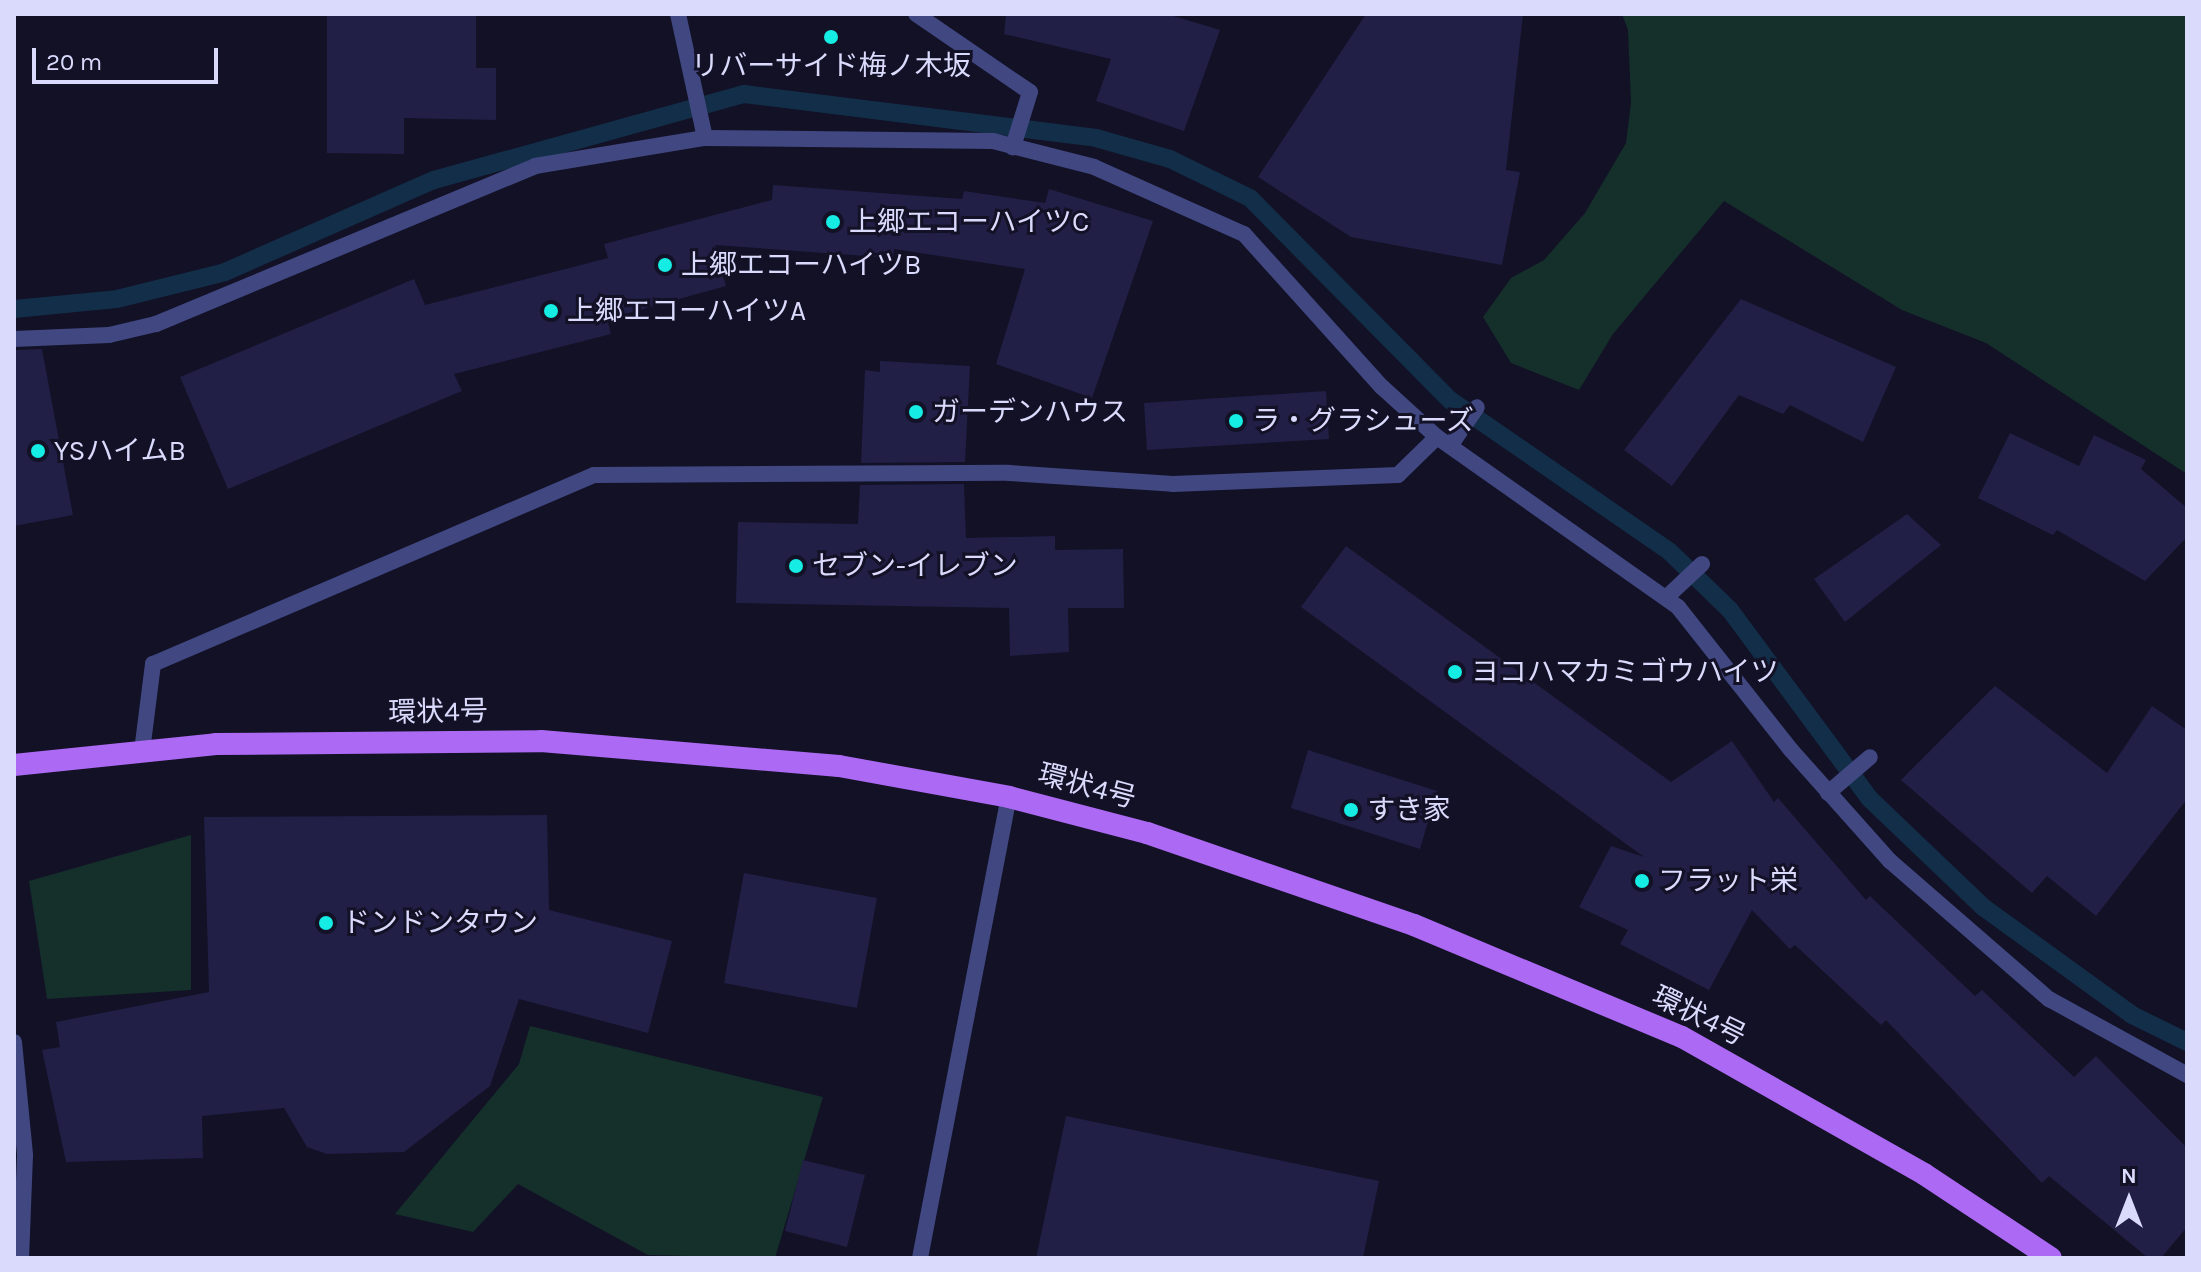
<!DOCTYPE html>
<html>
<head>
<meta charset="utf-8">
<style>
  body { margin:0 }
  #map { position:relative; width:2201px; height:1272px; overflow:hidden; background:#121126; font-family:Karla,"Noto Sans JP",sans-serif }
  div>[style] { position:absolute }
  .green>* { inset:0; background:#152f2b }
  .stream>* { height:18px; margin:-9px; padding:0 9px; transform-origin:9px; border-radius:9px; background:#132e48 }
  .building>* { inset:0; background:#211f45 }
  .minor>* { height:16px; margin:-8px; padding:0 8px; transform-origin:8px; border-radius:8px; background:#404781 }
  .primary>* { height:22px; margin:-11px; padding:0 11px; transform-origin:11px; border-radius:11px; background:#ac69f3 }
  .dots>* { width:22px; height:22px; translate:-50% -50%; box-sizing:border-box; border:4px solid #121126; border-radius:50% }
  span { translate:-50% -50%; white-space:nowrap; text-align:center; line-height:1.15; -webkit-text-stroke:6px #121126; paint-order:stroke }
  .poi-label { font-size:28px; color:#d9dafc }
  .left { translate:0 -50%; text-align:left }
  .street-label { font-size:28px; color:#d9dafc }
  .frame { position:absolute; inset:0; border:16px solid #d9dafc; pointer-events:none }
  .north { position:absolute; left:2089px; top:1160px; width:80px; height:80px; -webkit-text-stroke:6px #121126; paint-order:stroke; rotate:0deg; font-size:22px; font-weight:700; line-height:32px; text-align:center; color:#d9dafc }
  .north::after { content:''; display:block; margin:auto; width:28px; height:36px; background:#d9dafc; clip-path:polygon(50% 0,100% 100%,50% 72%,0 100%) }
  .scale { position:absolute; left:32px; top:48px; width:186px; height:36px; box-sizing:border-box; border:4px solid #d9dafc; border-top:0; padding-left:10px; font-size:24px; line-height:28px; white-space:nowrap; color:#d9dafc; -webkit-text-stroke:6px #121126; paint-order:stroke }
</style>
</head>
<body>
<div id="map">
  <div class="green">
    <i style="clip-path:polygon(1622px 14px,2187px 14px,2187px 474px,1986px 343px,1902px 310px,1724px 201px,1613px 334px,1579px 390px,1511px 363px,1483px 317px,1511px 278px,1544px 260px,1585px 213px,1626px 143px,1631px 103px,1628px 30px)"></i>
    <i style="clip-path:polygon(191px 835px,191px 990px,47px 999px,29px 881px)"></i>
    <i style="clip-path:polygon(530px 1026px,823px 1097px,775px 1258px,648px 1255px,518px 1184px,473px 1232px,395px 1214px,519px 1064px)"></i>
  </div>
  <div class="stream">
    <i style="left:14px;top:309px;width:103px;rotate:-5.5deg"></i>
    <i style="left:117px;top:299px;width:111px;rotate:-14deg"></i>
    <i style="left:225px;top:272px;width:228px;rotate:-23.8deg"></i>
    <i style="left:434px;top:180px;width:322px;rotate:-15.5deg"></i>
    <i style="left:744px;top:94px;width:355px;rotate:7.1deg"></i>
    <i style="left:1096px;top:138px;width:77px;rotate:15.8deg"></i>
    <i style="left:1170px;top:159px;width:89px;rotate:26deg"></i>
    <i style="left:1250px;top:198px;width:284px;rotate:45.3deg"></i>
    <i style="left:1450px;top:400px;width:267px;rotate:34.6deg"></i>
    <i style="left:1670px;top:552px;width:83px;rotate:44deg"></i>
    <i style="left:1730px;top:610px;width:235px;rotate:53.5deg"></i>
    <i style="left:1870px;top:799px;width:156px;rotate:43.7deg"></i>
    <i style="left:1983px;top:907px;width:184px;rotate:35.9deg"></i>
    <i style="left:2132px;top:1015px;width:61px;rotate:26.1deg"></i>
  </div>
  <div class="building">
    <i style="clip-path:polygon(327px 14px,476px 14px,476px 68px,496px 68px,496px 120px,404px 118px,404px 154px,327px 153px)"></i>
    <i style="clip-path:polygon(1006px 14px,1167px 14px,1220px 30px,1184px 131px,1096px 101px,1111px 59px,1004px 34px)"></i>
    <i style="clip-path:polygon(1366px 14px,1523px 14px,1506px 170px,1520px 172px,1502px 265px,1351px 237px,1258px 177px)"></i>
    <i style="clip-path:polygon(773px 185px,962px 199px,964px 191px,1045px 203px,1049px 189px,1153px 221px,1092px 398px,996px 364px,1025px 269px,894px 249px,893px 258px,715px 245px,726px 286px,607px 319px,611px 334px,454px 374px,462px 391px,228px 489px,180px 377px,414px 279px,425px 305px,608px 258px,604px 244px,772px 200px)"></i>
    <i style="clip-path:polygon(1741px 299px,1896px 367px,1863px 442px,1790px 405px,1783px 414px,1739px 395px,1672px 486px,1624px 450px)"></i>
    <i style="clip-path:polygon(42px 349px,73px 515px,14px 526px,14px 350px)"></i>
    <i style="clip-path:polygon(880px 361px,970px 366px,965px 462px,861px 463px,865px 370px,880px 372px)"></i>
    <i style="clip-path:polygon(1326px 391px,1329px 439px,1147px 450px,1144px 403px)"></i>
    <i style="clip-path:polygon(2010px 433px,2079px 466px,2094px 435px,2146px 460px,2141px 469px,2187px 508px,2187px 537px,2145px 581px,2057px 530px,2053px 535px,1978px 498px)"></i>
    <i style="clip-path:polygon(964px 484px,966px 538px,1055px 536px,1055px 550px,1123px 549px,1124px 608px,1068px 608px,1069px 652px,1010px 656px,1009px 608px,736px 603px,738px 522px,858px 524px,860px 485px)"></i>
    <i style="clip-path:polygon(1907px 514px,1941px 545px,1845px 622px,1814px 579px)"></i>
    <i style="clip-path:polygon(1346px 546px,1671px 782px,1732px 741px,1774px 802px,1778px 798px,1866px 900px,1870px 896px,1975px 996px,1982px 990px,2074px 1077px,2096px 1056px,2187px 1148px,2187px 1227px,2161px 1258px,2148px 1258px,2049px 1176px,2042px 1183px,1886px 1020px,1881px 1025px,1795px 945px,1790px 949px,1752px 910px,1709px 990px,1620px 944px,1628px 930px,1579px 907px,1611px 846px,1644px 857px,1301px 607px)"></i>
    <i style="clip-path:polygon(1995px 686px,2107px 773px,2152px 706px,2187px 730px,2187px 799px,2096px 916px,2047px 876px,2032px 893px,1901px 780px)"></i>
    <i style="clip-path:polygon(1308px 750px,1437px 791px,1420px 849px,1291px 808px)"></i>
    <i style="clip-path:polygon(547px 815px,549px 910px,672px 941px,648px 1033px,519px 999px,490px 1086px,404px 1152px,327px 1154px,307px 1147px,284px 1108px,202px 1116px,203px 1158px,66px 1162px,42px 1050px,60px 1047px,56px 1022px,209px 992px,204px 817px)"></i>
    <i style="clip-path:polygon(744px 873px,877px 898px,857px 1008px,724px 983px)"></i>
    <i style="clip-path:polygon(1066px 1116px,1379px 1181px,1363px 1258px,1036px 1258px)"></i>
    <i style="clip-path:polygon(803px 1160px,865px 1175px,847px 1247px,785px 1231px)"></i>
  </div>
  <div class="minor">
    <i style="left:678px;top:14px;width:127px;rotate:77.7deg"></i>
    <i style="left:916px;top:14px;width:138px;rotate:34.4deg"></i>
    <i style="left:1030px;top:92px;width:58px;rotate:107.2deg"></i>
    <i style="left:14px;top:339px;width:95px;rotate:-2.4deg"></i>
    <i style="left:109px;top:335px;width:48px;rotate:-13.2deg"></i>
    <i style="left:156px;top:324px;width:411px;rotate:-22.6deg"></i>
    <i style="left:535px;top:166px;width:172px;rotate:-9.4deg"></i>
    <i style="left:705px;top:138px;width:288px;rotate:0.6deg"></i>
    <i style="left:993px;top:141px;width:104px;rotate:14.4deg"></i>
    <i style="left:1094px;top:167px;width:164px;rotate:24.1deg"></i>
    <i style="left:1244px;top:234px;width:206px;rotate:48deg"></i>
    <i style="left:1382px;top:387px;width:74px;rotate:42.3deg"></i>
    <i style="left:1437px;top:437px;width:295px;rotate:35.2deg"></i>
    <i style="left:1678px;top:607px;width:182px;rotate:51.7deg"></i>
    <i style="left:1791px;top:750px;width:149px;rotate:48.3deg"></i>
    <i style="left:1890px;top:861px;width:211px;rotate:41deg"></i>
    <i style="left:2049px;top:999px;width:158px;rotate:28.8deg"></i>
    <i style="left:1450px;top:446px;width:47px;rotate:-55.3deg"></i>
    <i style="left:1670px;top:594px;width:44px;rotate:-43.2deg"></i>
    <i style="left:142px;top:751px;width:88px;rotate:-82.8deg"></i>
    <i style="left:153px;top:664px;width:480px;rotate:-23.2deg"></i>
    <i style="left:594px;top:475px;width:415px;rotate:-0.3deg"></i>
    <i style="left:1009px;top:473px;width:164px;rotate:3.8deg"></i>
    <i style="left:1173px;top:484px;width:225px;rotate:-2.3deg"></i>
    <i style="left:1398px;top:475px;width:54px;rotate:-44.3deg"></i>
    <i style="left:1828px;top:793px;width:55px;rotate:-40.6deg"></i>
    <i style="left:14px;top:1042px;width:114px;rotate:84.4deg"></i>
    <i style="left:25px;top:1155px;width:103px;rotate:92.2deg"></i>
    <i style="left:920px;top:1258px;width:470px;rotate:-79.1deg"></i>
  </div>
  <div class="primary">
    <i style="left:14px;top:765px;width:203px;rotate:-5.9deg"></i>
    <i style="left:216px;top:744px;width:325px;rotate:-0.5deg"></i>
    <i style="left:541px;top:741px;width:299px;rotate:4.8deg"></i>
    <i style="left:839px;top:766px;width:173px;rotate:10.3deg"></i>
    <i style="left:1009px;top:797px;width:143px;rotate:14.6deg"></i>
    <i style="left:1147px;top:833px;width:282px;rotate:19deg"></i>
    <i style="left:1414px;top:925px;width:290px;rotate:22.7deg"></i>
    <i style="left:1682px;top:1037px;width:278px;rotate:29.5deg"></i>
    <i style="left:1924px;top:1174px;width:152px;rotate:33.5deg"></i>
  </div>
  <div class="dots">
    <i style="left:831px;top:37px;background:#15ece4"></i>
    <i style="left:833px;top:222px;background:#15ece4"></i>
    <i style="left:665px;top:265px;background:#15ece4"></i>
    <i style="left:551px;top:311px;background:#15ece4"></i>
    <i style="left:916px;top:412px;background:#15ece4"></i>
    <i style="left:1236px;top:421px;background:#15ece4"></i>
    <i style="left:38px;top:451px;background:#15ece4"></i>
    <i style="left:796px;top:566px;background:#15ece4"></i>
    <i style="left:1455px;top:672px;background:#15ece4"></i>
    <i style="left:1351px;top:810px;background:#15ece4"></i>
    <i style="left:1642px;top:881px;background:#15ece4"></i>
    <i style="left:326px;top:923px;background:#15ece4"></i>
  </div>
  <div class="poi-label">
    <span style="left:831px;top:66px">リバーサイド梅ノ木坂</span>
    <span class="left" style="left:849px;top:222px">上郷エコーハイツC</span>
    <span class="left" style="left:681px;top:265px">上郷エコーハイツB</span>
    <span class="left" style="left:567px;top:311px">上郷エコーハイツA</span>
    <span class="left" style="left:932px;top:412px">ガーデンハウス</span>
    <span class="left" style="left:1252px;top:421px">ラ・グラシューズ</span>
    <span class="left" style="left:54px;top:451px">YSハイムB</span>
    <span class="left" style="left:812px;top:566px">セブン-イレブン</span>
    <span class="left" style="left:1471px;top:672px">ヨコハマカミゴウハイツ</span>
    <span class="left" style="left:1367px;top:810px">すき家</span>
    <span class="left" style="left:1658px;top:881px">フラット栄</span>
    <span class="left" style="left:342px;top:923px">ドンドンタウン</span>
  </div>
  <div class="street-label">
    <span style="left:438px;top:712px;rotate:-1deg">環状4号</span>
    <span style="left:1087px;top:786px;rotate:15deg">環状4号</span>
    <span style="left:1699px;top:1016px;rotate:26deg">環状4号</span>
  </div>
  <div class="frame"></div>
  <div class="north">N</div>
  <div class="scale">20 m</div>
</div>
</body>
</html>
